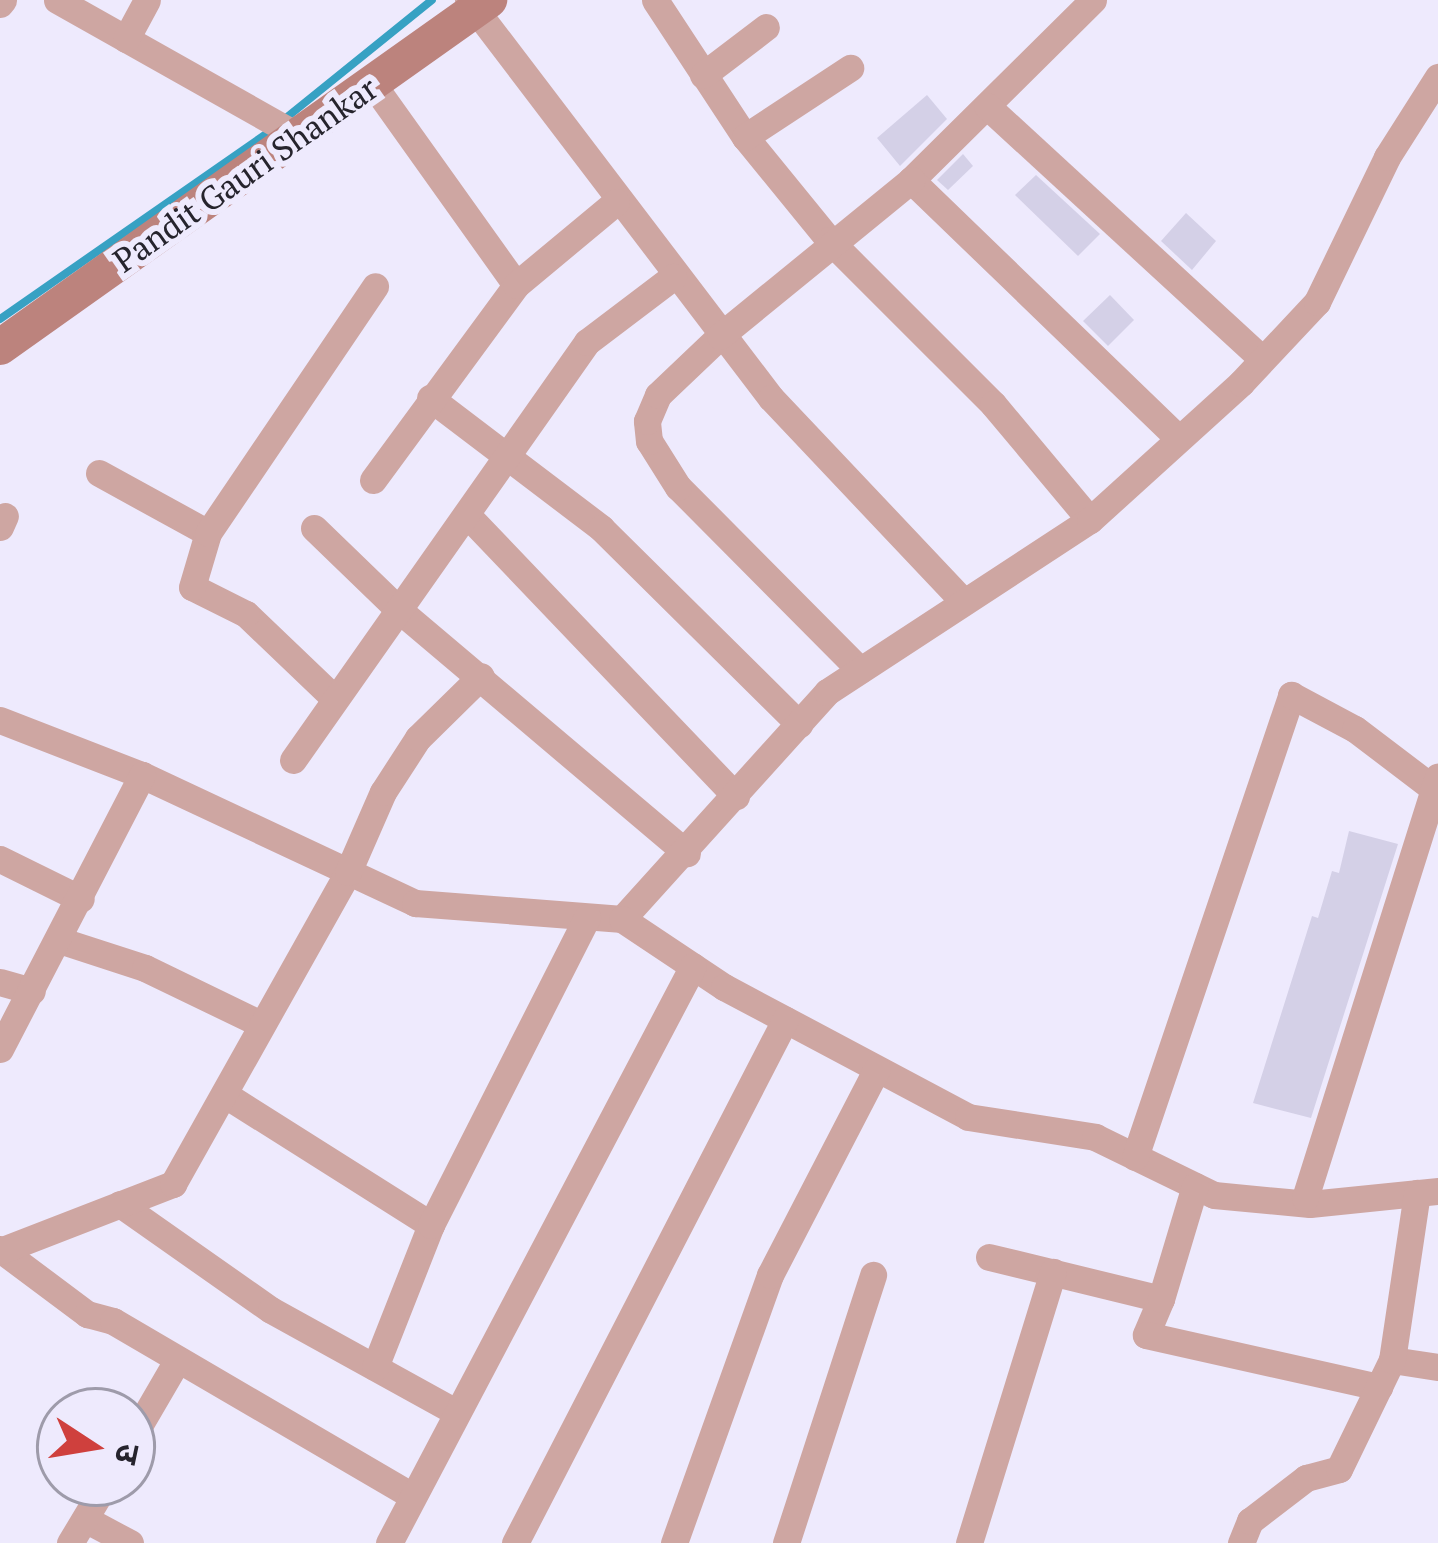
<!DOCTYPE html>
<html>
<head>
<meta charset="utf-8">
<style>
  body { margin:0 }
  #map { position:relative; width:1438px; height:1543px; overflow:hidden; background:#eeeafd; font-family:"PT Serif","Noto Sans Devanagari",serif }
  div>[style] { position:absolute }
  .stream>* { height:8px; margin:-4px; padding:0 4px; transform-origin:4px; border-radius:4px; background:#37a1c3 }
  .building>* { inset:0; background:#d4d0e7 }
  .street>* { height:27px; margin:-13.5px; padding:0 13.5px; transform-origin:13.5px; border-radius:13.5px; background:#cea6a2 }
  .secondary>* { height:36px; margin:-18px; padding:0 18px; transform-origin:18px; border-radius:18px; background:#bc837d }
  span { translate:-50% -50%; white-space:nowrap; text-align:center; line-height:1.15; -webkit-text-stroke:12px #eeeafd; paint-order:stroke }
  .street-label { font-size:33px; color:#26242d }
  .north { position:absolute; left:36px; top:1387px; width:120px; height:120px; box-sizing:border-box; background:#eeeafd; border:3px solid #9e9baa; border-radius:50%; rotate:102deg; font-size:33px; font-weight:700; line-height:48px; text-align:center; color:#26242d }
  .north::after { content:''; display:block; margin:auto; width:42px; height:54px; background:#cf403d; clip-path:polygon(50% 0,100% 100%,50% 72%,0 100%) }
</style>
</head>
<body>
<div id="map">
  <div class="stream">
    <i style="left:0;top:319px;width:324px;rotate:-34.8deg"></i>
    <i style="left:266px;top:134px;width:213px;rotate:-38.9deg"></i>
  </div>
  <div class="building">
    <i style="clip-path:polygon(927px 95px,947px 119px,900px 166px,877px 138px)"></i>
    <i style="clip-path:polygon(963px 154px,973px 166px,948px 190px,937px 180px)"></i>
    <i style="clip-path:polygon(1036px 175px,1100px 234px,1078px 256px,1015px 195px)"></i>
    <i style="clip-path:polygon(1186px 213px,1216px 241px,1192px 270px,1161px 241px)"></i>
    <i style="clip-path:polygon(1110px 295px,1134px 320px,1108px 346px,1083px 321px)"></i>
    <i style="clip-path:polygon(1349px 831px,1398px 844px,1311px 1118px,1253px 1103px,1312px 916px,1318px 918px,1332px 871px,1339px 873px)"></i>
  </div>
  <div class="street">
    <i style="left:57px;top:0;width:277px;rotate:29.4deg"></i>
    <i style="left:468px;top:0;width:500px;rotate:52.72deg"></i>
    <i style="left:771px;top:398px;width:279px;rotate:46.6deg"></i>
    <i style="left:655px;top:0;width:164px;rotate:56.7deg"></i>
    <i style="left:745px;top:137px;width:133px;rotate:50.8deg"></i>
    <i style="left:829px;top:240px;width:232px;rotate:45deg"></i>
    <i style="left:993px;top:404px;width:151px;rotate:50.1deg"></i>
    <i style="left:1093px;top:0;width:256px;rotate:135.3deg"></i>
    <i style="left:911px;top:180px;width:371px;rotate:44deg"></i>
    <i style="left:0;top:4px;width:5px;rotate:-53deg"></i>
    <i style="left:126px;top:39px;width:44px;rotate:-61.7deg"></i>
    <i style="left:703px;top:75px;width:79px;rotate:-37.3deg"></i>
    <i style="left:372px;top:83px;width:248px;rotate:54.5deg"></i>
    <i style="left:987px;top:106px;width:374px;rotate:42.6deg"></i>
    <i style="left:745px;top:137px;width:126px;rotate:-33.3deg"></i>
    <i style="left:430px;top:398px;width:215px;rotate:37.2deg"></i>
    <i style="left:601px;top:528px;width:279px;rotate:44.7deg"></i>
    <i style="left:99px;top:473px;width:124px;rotate:28.8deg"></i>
    <i style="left:373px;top:480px;width:242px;rotate:-53.7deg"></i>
    <i style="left:516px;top:285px;width:130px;rotate:-39.7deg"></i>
    <i style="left:470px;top:518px;width:385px;rotate:46.3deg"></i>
    <i style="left:0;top:527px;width:12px;rotate:-66deg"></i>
    <i style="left:314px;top:528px;width:118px;rotate:44deg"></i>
    <i style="left:399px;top:610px;width:377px;rotate:40.2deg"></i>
    <i style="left:860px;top:670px;width:258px;rotate:-134.8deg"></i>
    <i style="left:678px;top:487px;width:54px;rotate:-122.2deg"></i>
    <i style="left:649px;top:441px;width:20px;rotate:-96deg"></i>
    <i style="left:647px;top:421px;width:28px;rotate:-67deg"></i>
    <i style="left:658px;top:395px;width:86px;rotate:-43.6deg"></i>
    <i style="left:720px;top:336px;width:247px;rotate:-39.2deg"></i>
    <i style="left:335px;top:699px;width:123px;rotate:-136.3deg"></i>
    <i style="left:246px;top:614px;width:60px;rotate:-153.4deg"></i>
    <i style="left:192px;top:587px;width:56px;rotate:-73.5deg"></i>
    <i style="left:208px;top:533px;width:298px;rotate:-55.9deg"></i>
    <i style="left:0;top:720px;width:152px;rotate:21.2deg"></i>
    <i style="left:142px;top:775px;width:302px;rotate:25.1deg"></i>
    <i style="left:415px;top:903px;width:208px;rotate:4.4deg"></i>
    <i style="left:622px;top:919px;width:306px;rotate:-47.9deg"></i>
    <i style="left:827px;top:692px;width:314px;rotate:-33.2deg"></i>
    <i style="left:1090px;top:520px;width:204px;rotate:-42.2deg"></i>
    <i style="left:1241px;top:383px;width:111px;rotate:-46.8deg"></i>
    <i style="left:1317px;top:302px;width:161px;rotate:-64.2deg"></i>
    <i style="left:1387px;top:157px;width:95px;rotate:-57.5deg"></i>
    <i style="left:293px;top:760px;width:511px;rotate:-54.88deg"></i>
    <i style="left:587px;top:342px;width:108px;rotate:-37.1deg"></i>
    <i style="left:0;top:859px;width:90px;rotate:26.3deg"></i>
    <i style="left:622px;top:919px;width:123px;rotate:33.7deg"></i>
    <i style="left:724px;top:987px;width:276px;rotate:28deg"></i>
    <i style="left:968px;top:1117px;width:129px;rotate:8.9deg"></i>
    <i style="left:1095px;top:1137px;width:132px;rotate:26deg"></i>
    <i style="left:1214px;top:1195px;width:96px;rotate:5.4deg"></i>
    <i style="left:1310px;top:1204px;width:129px;rotate:-5.8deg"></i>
    <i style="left:62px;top:941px;width:87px;rotate:18deg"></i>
    <i style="left:145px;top:968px;width:129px;rotate:25.8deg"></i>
    <i style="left:0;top:982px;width:33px;rotate:16deg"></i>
    <i style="left:0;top:1049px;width:309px;rotate:-62.6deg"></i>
    <i style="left:224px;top:1094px;width:245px;rotate:32.3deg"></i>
    <i style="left:1135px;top:1157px;width:488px;rotate:-71.3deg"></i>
    <i style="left:1291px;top:695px;width:72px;rotate:28deg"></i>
    <i style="left:1355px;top:729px;width:104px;rotate:37.2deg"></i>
    <i style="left:1305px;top:1198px;width:442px;rotate:-72.5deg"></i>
    <i style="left:120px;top:1204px;width:184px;rotate:35.1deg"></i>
    <i style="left:271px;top:1310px;width:211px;rotate:28.9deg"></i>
    <i style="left:0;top:1249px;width:109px;rotate:36.8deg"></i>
    <i style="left:87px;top:1314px;width:27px;rotate:15deg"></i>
    <i style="left:113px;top:1321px;width:345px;rotate:30.3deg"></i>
    <i style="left:0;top:1251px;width:186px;rotate:-21.2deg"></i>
    <i style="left:173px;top:1184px;width:358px;rotate:-60.7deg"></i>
    <i style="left:348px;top:872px;width:87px;rotate:-66.4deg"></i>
    <i style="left:383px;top:792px;width:64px;rotate:-57.1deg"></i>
    <i style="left:418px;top:738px;width:88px;rotate:-44.5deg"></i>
    <i style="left:989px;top:1257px;width:177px;rotate:13.7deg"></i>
    <i style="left:1161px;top:1299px;width:39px;rotate:113deg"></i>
    <i style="left:1146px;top:1335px;width:239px;rotate:12.6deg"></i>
    <i style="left:1161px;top:1299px;width:118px;rotate:-73.3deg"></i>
    <i style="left:1392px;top:1360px;width:47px;rotate:8.7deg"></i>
    <i style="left:375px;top:1367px;width:153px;rotate:-68.5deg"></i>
    <i style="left:431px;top:1225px;width:345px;rotate:-63.1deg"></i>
    <i style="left:132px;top:1438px;width:91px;rotate:-59.8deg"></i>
    <i style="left:85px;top:1519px;width:51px;rotate:28.1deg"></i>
    <i style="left:70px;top:1543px;width:70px;rotate:-59deg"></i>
    <i style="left:389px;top:1543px;width:652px;rotate:-62.22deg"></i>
    <i style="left:515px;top:1543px;width:589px;rotate:-62.69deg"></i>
    <i style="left:674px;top:1543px;width:285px;rotate:-70.3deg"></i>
    <i style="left:770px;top:1275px;width:232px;rotate:-62.6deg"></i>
    <i style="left:786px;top:1543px;width:282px;rotate:-72deg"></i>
    <i style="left:969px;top:1543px;width:284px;rotate:-72.8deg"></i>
    <i style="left:1241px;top:1543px;width:24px;rotate:-68deg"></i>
    <i style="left:1250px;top:1521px;width:71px;rotate:-37.5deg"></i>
    <i style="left:1306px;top:1478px;width:34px;rotate:-15deg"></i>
    <i style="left:1339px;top:1469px;width:121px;rotate:-64.1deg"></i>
    <i style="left:1392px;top:1360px;width:169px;rotate:-81.5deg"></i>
  </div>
  <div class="secondary">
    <i style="left:0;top:347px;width:600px;rotate:-35.36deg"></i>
  </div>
  <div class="street-label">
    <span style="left:245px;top:174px;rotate:-35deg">Pandit Gauri Shankar</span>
  </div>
  <div class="north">उ</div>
</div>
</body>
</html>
